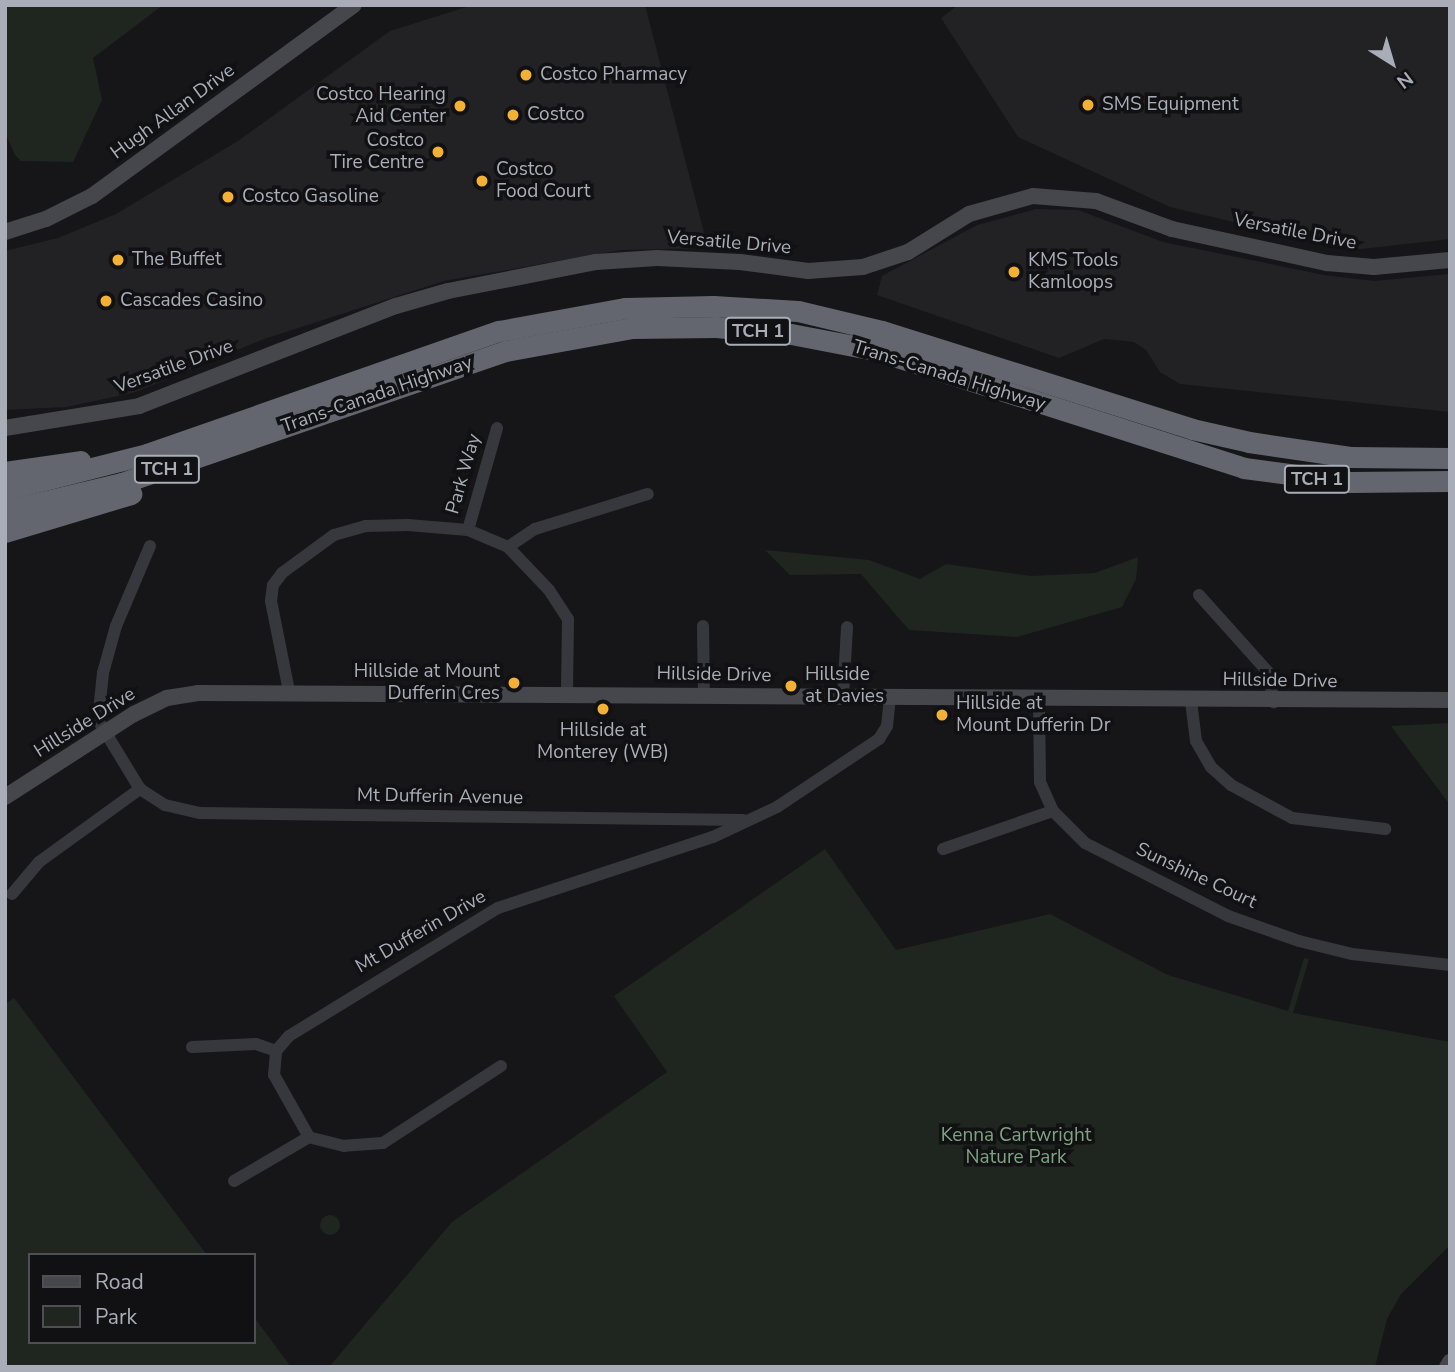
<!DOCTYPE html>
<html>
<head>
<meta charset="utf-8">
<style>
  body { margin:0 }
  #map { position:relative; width:1455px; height:1372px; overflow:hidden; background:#161618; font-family:"Nunito Sans",sans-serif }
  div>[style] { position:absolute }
  .built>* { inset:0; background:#222225 }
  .green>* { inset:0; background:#1e261f }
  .round { border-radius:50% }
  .street>* { height:12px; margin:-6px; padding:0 6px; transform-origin:6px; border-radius:6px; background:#37383d }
  .secondary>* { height:16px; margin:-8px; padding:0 8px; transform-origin:8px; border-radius:8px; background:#45474d }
  .highway>* { height:21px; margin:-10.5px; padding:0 10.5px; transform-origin:10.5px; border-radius:10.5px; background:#63666e }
  .dots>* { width:19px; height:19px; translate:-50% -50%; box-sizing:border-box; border:4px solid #111113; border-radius:50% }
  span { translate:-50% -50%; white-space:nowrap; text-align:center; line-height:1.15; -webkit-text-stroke:7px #111113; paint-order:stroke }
  .shield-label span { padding:2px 5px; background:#111113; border:2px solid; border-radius:5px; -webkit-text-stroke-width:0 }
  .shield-label { font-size:18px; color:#a8adb8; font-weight:700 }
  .poi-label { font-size:19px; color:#a8adb8 }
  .left { translate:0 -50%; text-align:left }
  .right { translate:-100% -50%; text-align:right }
  .street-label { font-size:19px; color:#a8adb8 }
  .park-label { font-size:19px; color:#7fa381 }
  .frame { position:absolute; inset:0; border:7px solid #a8adb8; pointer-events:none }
  .legend { position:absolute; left:28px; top:1253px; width:228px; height:91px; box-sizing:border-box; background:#111113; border:2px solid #4d4f55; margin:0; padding:9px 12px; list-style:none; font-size:21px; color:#a8adb8 }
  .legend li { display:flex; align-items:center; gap:14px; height:35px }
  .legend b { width:35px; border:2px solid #4d4f55 }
  .north { position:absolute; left:1357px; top:28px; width:70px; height:70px; -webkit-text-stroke:5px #111113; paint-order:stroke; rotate:143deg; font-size:19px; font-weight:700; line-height:28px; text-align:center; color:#a8adb8 }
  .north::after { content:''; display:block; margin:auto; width:24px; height:32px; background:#a8adb8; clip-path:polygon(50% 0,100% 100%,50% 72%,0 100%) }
</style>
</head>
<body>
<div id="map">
  <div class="built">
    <i style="clip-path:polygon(473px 5px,645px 5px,708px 248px,621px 250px,444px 281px,264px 339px,136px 392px,67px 407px,5px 410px,5px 251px,58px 238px,116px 214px,238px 141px,390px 31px)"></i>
    <i style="clip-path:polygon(958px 5px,1450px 5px,1450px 239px,1352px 250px,1170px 207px,1018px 137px,941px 18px)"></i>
    <i style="clip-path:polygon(1036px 209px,1078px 210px,1163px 242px,1324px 275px,1374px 281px,1450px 274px,1450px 412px,1180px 384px,1160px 372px,1146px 350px,1134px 342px,1104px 339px,1059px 358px,877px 295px,882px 276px,977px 225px)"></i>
  </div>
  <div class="green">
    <i style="clip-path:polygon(5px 5px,163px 5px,93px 58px,102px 100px,73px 162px,21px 161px,15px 155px,5px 132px)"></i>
    <i style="clip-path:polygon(765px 550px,869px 560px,920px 579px,946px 564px,1031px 576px,1095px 573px,1138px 557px,1136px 579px,1122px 607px,1017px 637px,909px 630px,861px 574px,790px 575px)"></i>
    <i style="clip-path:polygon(1450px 723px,1450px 805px,1391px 726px)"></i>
    <i style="clip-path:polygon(825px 849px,896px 950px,1050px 914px,1168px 975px,1288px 1011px,1304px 958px,1309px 959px,1293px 1013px,1450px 1042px,1450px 1245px,1401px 1294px,1387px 1319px,1375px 1367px,329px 1367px,452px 1222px,667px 1072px,614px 996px)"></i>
    <i style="clip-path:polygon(14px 998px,207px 1255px,30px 1255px,30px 1342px,254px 1342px,254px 1317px,291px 1367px,5px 1367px,5px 1004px)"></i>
    <i class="round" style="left:320px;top:1215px;width:20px;height:20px"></i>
  </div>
  <div class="street">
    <i style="left:468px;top:530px;width:106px;rotate:-74.1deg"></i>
    <i style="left:150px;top:546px;width:87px;rotate:113deg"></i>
    <i style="left:116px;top:626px;width:49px;rotate:105.5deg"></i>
    <i style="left:103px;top:673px;width:47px;rotate:96.1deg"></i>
    <i style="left:98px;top:720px;width:81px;rotate:58.7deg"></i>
    <i style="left:140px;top:789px;width:30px;rotate:33deg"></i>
    <i style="left:165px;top:805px;width:36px;rotate:13deg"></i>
    <i style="left:200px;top:813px;width:543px;rotate:0.74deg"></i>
    <i style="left:508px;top:547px;width:32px;rotate:-34deg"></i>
    <i style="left:535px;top:529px;width:118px;rotate:-17.2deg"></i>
    <i style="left:1199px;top:595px;width:103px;rotate:48.1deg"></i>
    <i style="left:1268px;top:672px;width:31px;rotate:79deg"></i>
    <i style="left:703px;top:626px;width:70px;rotate:89.2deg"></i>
    <i style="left:289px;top:691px;width:92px;rotate:-101.3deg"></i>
    <i style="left:271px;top:601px;width:16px;rotate:-83deg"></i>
    <i style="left:273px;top:585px;width:15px;rotate:-53deg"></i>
    <i style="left:282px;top:573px;width:64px;rotate:-36.2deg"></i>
    <i style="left:334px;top:535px;width:32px;rotate:-16deg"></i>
    <i style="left:365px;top:526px;width:43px;rotate:-1.3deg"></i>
    <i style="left:408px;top:525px;width:60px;rotate:4.8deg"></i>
    <i style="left:468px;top:530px;width:43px;rotate:23deg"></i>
    <i style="left:508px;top:547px;width:59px;rotate:46.4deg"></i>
    <i style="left:549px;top:590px;width:35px;rotate:57deg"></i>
    <i style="left:568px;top:619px;width:75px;rotate:90.8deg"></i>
    <i style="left:843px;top:697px;width:70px;rotate:-86.7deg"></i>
    <i style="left:1039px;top:700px;width:82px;rotate:89.3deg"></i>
    <i style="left:1040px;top:782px;width:32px;rotate:66deg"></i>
    <i style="left:1053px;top:811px;width:45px;rotate:45deg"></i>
    <i style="left:1085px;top:843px;width:161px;rotate:27deg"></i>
    <i style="left:1228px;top:916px;width:75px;rotate:19.4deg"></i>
    <i style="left:1299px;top:941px;width:55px;rotate:13.8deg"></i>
    <i style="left:1352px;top:954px;width:99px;rotate:6.4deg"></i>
    <i style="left:1191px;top:701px;width:40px;rotate:82.9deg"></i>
    <i style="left:1196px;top:741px;width:30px;rotate:60deg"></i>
    <i style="left:1211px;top:767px;width:27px;rotate:42deg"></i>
    <i style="left:1231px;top:785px;width:69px;rotate:28.4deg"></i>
    <i style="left:1292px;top:818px;width:94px;rotate:6.7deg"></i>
    <i style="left:943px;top:849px;width:116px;rotate:-19.1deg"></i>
    <i style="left:12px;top:894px;width:42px;rotate:-49.8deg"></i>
    <i style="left:39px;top:862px;width:125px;rotate:-35.9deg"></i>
    <i style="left:192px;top:1047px;width:64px;rotate:-2.7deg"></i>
    <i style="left:256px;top:1044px;width:21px;rotate:19deg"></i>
    <i style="left:501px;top:1066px;width:141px;rotate:146.9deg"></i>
    <i style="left:383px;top:1143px;width:39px;rotate:176deg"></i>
    <i style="left:344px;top:1146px;width:36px;rotate:-166deg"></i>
    <i style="left:309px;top:1137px;width:71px;rotate:-119.4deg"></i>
    <i style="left:274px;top:1075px;width:24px;rotate:-85deg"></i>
    <i style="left:276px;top:1051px;width:20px;rotate:-49deg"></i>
    <i style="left:289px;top:1036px;width:245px;rotate:-31.5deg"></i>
    <i style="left:498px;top:908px;width:226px;rotate:-18.3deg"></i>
    <i style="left:713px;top:837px;width:71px;rotate:-25.1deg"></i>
    <i style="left:777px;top:807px;width:123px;rotate:-33.7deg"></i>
    <i style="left:879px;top:739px;width:15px;rotate:-58deg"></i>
    <i style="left:887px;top:726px;width:27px;rotate:-84deg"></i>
    <i style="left:234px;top:1181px;width:87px;rotate:-30.4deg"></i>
  </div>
  <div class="secondary">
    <i style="left:5px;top:232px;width:43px;rotate:-17.6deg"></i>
    <i style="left:46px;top:219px;width:51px;rotate:-26.6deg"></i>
    <i style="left:92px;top:196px;width:324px;rotate:-36.1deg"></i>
    <i style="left:5px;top:428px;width:136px;rotate:-9.3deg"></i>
    <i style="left:139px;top:406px;width:276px;rotate:-21.3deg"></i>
    <i style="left:396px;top:306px;width:54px;rotate:-16.1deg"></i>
    <i style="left:448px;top:291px;width:151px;rotate:-11.1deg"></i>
    <i style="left:596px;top:262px;width:61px;rotate:-3.8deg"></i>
    <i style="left:657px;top:258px;width:83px;rotate:2.8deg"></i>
    <i style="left:740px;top:262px;width:69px;rotate:7.5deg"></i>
    <i style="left:808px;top:271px;width:55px;rotate:-4.2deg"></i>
    <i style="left:863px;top:267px;width:47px;rotate:-18.4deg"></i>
    <i style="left:908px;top:252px;width:72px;rotate:-31.9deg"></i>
    <i style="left:969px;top:214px;width:66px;rotate:-15.7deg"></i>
    <i style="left:1033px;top:196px;width:63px;rotate:4.5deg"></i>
    <i style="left:1096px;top:201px;width:81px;rotate:20.2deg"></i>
    <i style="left:1172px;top:229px;width:159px;rotate:12.4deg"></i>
    <i style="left:1327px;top:263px;width:47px;rotate:4.9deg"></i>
    <i style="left:1374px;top:267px;width:76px;rotate:-5.3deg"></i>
    <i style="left:5px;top:797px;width:153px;rotate:-32.8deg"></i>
    <i style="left:134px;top:714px;width:37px;rotate:-26deg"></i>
    <i style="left:167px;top:698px;width:31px;rotate:-9deg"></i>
    <i style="left:198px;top:693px;width:1252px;rotate:0.32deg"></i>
    <i style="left:1447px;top:1367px;width:6px;rotate:-59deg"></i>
  </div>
  <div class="highway">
    <i style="left:5px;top:472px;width:76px;rotate:-8.3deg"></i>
    <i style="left:5px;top:490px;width:146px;rotate:-14.2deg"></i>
    <i style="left:147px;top:454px;width:373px;rotate:-19.3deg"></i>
    <i style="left:499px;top:331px;width:129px;rotate:-10.3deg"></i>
    <i style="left:626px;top:308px;width:87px;rotate:-1.3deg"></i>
    <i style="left:713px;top:306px;width:85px;rotate:3.4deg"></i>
    <i style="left:798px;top:311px;width:86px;rotate:13.4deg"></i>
    <i style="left:882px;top:331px;width:325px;rotate:17.5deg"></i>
    <i style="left:1192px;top:429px;width:58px;rotate:12.8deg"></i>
    <i style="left:1249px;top:442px;width:102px;rotate:8.4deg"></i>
    <i style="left:1350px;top:457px;width:100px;rotate:0.6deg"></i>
    <i style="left:5px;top:511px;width:120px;rotate:-13.5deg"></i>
    <i style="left:122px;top:483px;width:405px;rotate:-19deg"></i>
    <i style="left:505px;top:351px;width:128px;rotate:-10.3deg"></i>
    <i style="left:631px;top:328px;width:85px;rotate:-0.7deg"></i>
    <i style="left:716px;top:327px;width:75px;rotate:5.3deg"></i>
    <i style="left:791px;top:334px;width:86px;rotate:10.8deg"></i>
    <i style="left:875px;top:350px;width:387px;rotate:17.7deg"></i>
    <i style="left:1244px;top:468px;width:107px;rotate:7.5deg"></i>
    <i style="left:1350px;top:482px;width:100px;rotate:-0.6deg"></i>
    <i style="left:5px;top:532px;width:132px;rotate:-16.8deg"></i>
  </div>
  <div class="dots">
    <i style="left:526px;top:75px;background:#f2b134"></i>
    <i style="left:1088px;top:105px;background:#f2b134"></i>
    <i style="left:460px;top:106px;background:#f2b134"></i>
    <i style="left:513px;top:115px;background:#f2b134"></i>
    <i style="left:438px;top:152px;background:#f2b134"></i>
    <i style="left:482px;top:181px;background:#f2b134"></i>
    <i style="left:228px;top:197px;background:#f2b134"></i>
    <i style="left:118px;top:260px;background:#f2b134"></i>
    <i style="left:1014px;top:272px;background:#f2b134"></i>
    <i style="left:106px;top:301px;background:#f2b134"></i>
    <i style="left:514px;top:683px;background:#f2b134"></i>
    <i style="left:791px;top:686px;background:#f2b134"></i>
    <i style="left:603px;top:709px;background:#f2b134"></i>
    <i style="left:942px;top:715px;background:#f2b134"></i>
  </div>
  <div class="shield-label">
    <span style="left:758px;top:331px">TCH 1</span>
    <span style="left:167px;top:469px">TCH 1</span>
    <span style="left:1317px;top:479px">TCH 1</span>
  </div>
  <div class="poi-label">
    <span class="left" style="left:540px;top:75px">Costco Pharmacy</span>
    <span class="right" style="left:446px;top:106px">Costco Hearing<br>Aid Center</span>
    <span class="left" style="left:1102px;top:105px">SMS Equipment</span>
    <span class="left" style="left:527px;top:115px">Costco</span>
    <span class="right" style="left:424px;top:152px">Costco<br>Tire Centre</span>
    <span class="left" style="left:496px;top:181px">Costco<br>Food Court</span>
    <span class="left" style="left:242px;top:197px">Costco Gasoline</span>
    <span class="left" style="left:132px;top:260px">The Buffet</span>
    <span class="left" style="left:1028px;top:272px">KMS Tools<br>Kamloops</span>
    <span class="left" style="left:120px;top:301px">Cascades Casino</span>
    <span class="right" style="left:500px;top:683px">Hillside at Mount<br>Dufferin Cres</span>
    <span class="left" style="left:805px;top:686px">Hillside<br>at Davies</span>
    <span class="left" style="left:956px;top:715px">Hillside at<br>Mount Dufferin Dr</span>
    <span style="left:603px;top:742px">Hillside at<br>Monterey (WB)</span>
  </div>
  <div class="street-label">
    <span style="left:173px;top:112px;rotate:-36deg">Hugh Allan Drive</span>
    <span style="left:1295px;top:232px;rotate:11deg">Versatile Drive</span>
    <span style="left:729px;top:243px;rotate:5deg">Versatile Drive</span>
    <span style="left:174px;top:367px;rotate:-20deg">Versatile Drive</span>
    <span style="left:949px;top:376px;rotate:17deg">Trans-Canada Highway</span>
    <span style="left:377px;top:395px;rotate:-19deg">Trans-Canada Highway</span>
    <span style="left:464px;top:474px;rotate:-74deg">Park Way</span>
    <span style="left:714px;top:675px;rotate:1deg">Hillside Drive</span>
    <span style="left:1280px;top:681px;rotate:1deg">Hillside Drive</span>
    <span style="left:85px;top:723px;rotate:-32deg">Hillside Drive</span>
    <span style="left:440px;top:797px;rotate:1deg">Mt Dufferin Avenue</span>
    <span style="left:1196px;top:876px;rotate:25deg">Sunshine Court</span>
    <span style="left:421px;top:932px;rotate:-30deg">Mt Dufferin Drive</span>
  </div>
  <div class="park-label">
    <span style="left:1016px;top:1147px">Kenna Cartwright<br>Nature Park</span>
  </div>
  <div class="frame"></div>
  <ul class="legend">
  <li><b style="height:9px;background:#45474d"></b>Road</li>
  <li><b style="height:19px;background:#1e261f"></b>Park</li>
  </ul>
  <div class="north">N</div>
</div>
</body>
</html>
